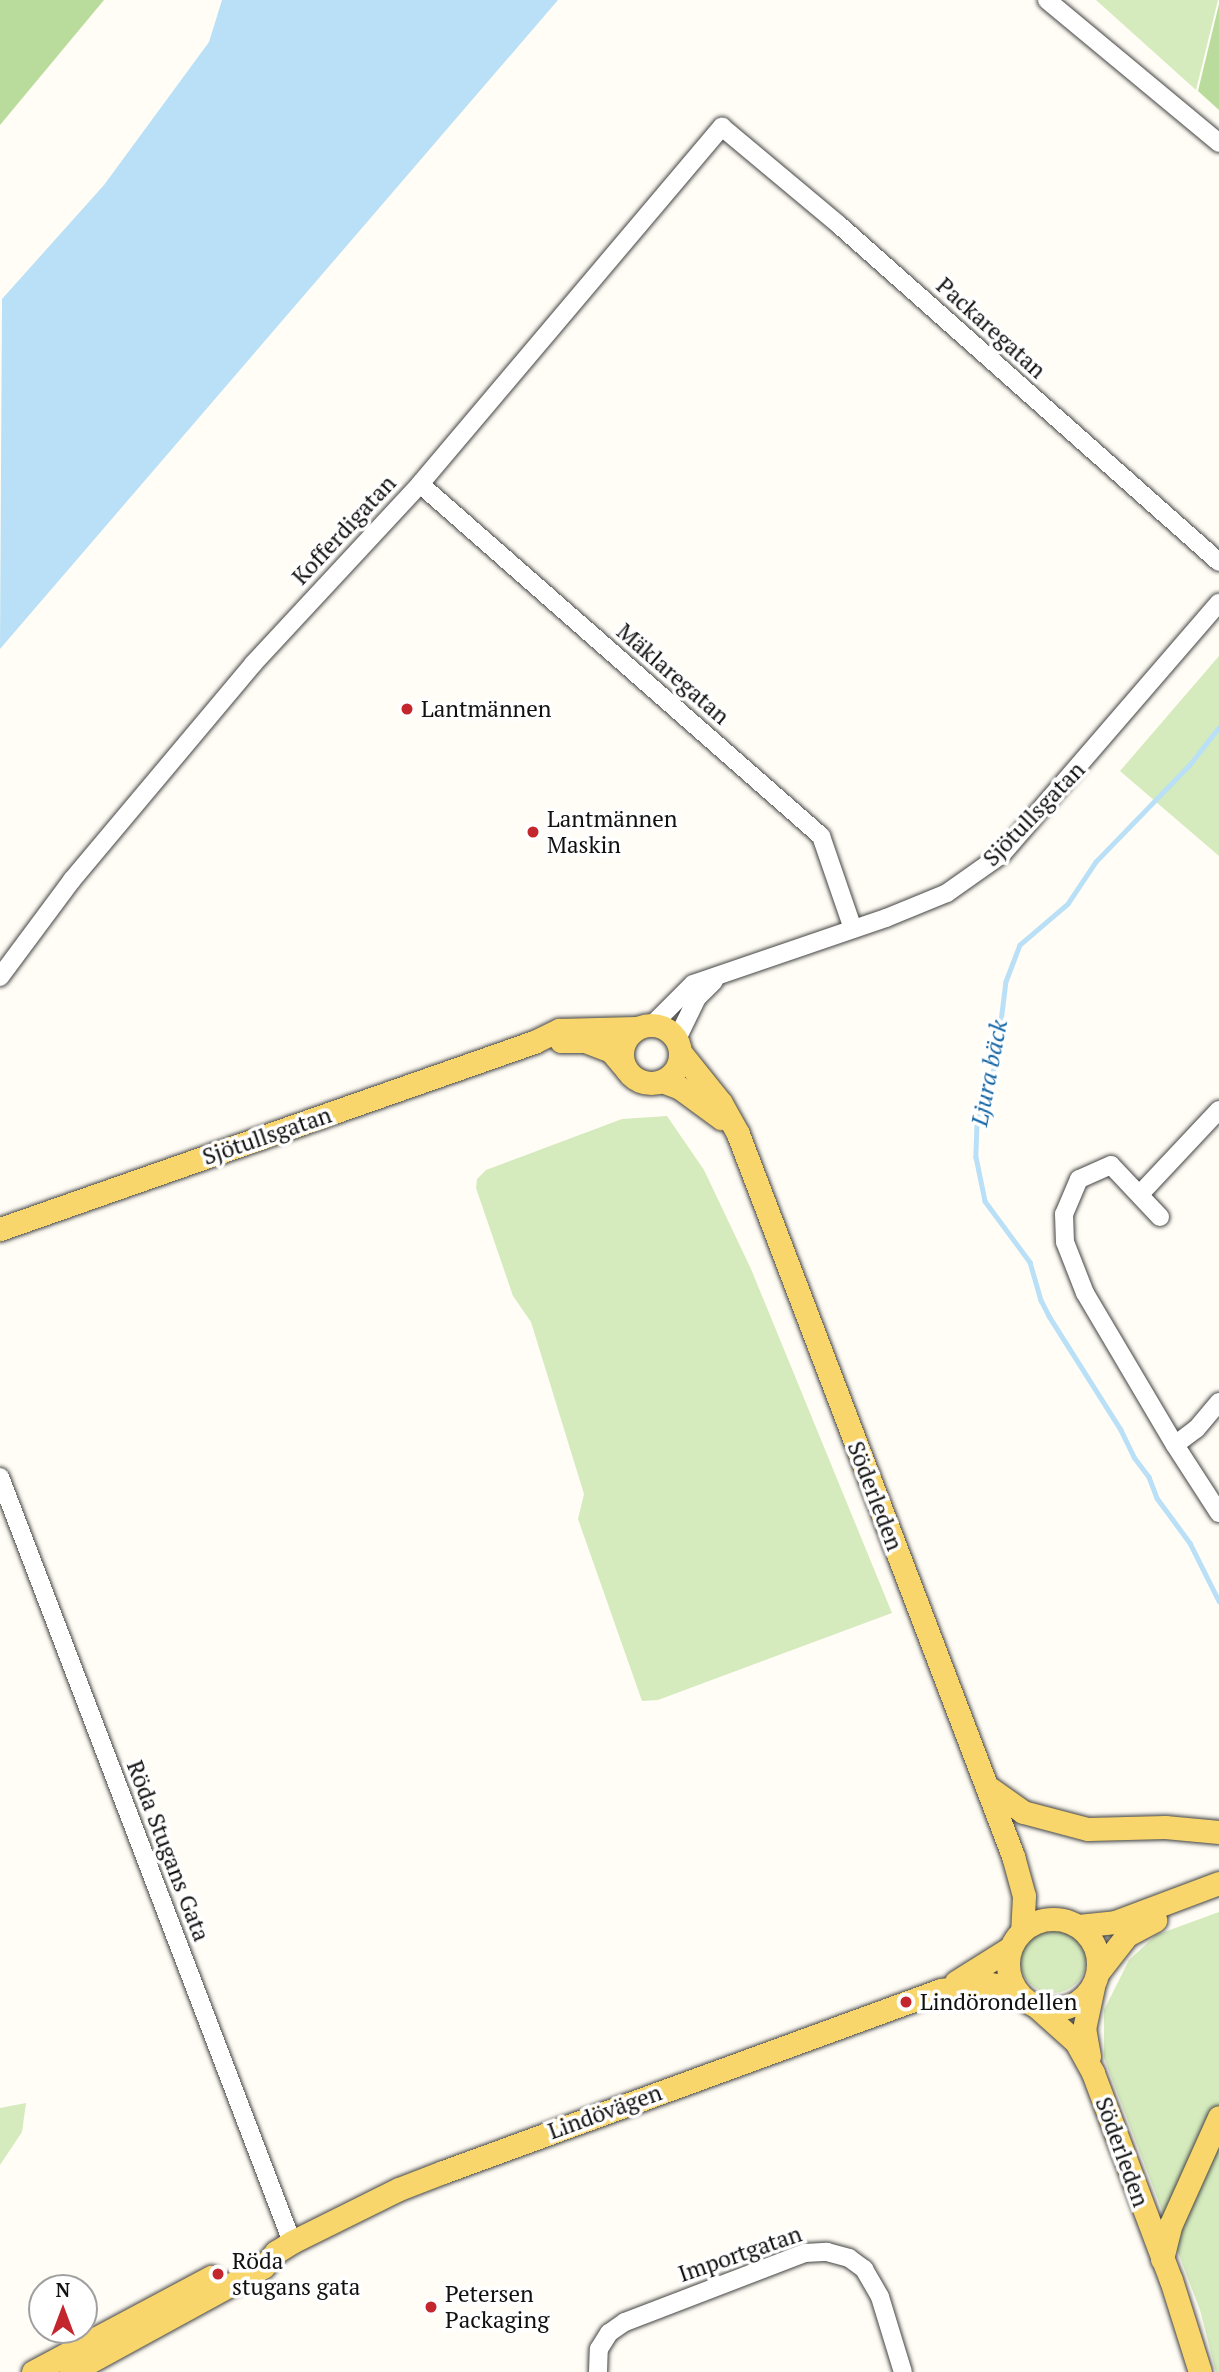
<!DOCTYPE html>
<html>
<head>
<meta charset="utf-8">
<style>
  body { margin:0 }
  #map { position:relative; width:1219px; height:2372px; overflow:hidden; background:#fffdf5; font-family:"PT Serif",serif }
  div>[style] { position:absolute }
  .green>* { inset:0; background:#d5ebbd }
  .round { border-radius:50% }
  .forest>* { inset:0; background:#b9dc9c }
  .water>* { inset:0; background:#b9e0f7 }
  .stream>* { height:4.5px; margin:-2.25px; padding:0 2.25px; transform-origin:2.25px; border-radius:2.25px; background:#b9e0f7 }
  .roads { filter:drop-shadow(0 0 2px #444) drop-shadow(0 0 2px #444) }
  .minor>* { height:18px; margin:-9px; padding:0 9px; transform-origin:9px; border-radius:9px; background:#fff }
  .major>* { height:23px; margin:-11.5px; padding:0 11.5px; transform-origin:11.5px; border-radius:11.5px; background:#f9d66b }
  .major>.ring { margin:-11.5px; padding:0; box-sizing:content-box; background:none; border:23px solid #f9d66b; border-radius:50% }
  .dots>* { width:19px; height:19px; translate:-50% -50%; box-sizing:border-box; border:4px solid #fff; border-radius:50% }
  span { translate:-50% -50%; white-space:nowrap; text-align:center; line-height:1.15; -webkit-text-stroke:7px #fff; paint-order:stroke }
  .street-label { font-size:23px; color:#111 }
  .poi-label { font-size:23px; color:#111 }
  .left { translate:0 -50%; text-align:left }
  .water-label { font-size:24px; color:#1768a6; font-style:italic }
  .north { position:absolute; left:28px; top:2274px; width:70px; height:70px; box-sizing:border-box; background:#fff; border:2px solid #a0a0a0; border-radius:50%; rotate:0deg; font-size:19px; font-weight:700; line-height:28px; text-align:center; color:#111 }
  .north::after { content:''; display:block; margin:auto; width:24px; height:32px; background:#c4262e; clip-path:polygon(50% 0,100% 100%,50% 72%,0 100%) }
</style>
</head>
<body>
<div id="map">
  <div class="green">
    <i style="clip-path:polygon(1096px 0,1218px 0,1196px 90px)"></i>
    <i style="clip-path:polygon(1219px 656px,1219px 856px,1120px 771px)"></i>
    <i style="clip-path:polygon(667px 1116px,704px 1170px,751px 1269px,892px 1613px,658px 1700px,642px 1701px,578px 1519px,584px 1494px,531px 1322px,513px 1296px,476px 1188px,477px 1179px,486px 1170px,622px 1119px)"></i>
    <i style="clip-path:polygon(1219px 1912px,1219px 2372px,1216px 2372px,1200px 2310px,1104px 2058px,1104px 2010px,1129px 1960px,1156px 1935px)"></i>
    <i class="round" style="left:1020px;top:1927px;width:66px;height:66px"></i>
    <i style="clip-path:polygon(26px 2103px,22px 2132px,0 2165px,0 2108px)"></i>
  </div>
  <div class="forest">
    <i style="clip-path:polygon(0 0,104px 0,0 125px)"></i>
    <i style="clip-path:polygon(1219px 4px,1219px 110px,1198px 91px)"></i>
  </div>
  <div class="water">
    <i style="clip-path:polygon(222px 0,558px 0,0 649px,2px 299px,104px 185px,209px 42px)"></i>
  </div>
  <div class="stream">
    <i style="left:1219px;top:728px;width:47px;rotate:128.1deg"></i>
    <i style="left:1190px;top:765px;width:135px;rotate:134.1deg"></i>
    <i style="left:1096px;top:862px;width:50px;rotate:123.7deg"></i>
    <i style="left:1068px;top:904px;width:63px;rotate:139.5deg"></i>
    <i style="left:1020px;top:945px;width:39px;rotate:111deg"></i>
    <i style="left:1006px;top:981px;width:83px;rotate:97deg"></i>
    <i style="left:996px;top:1063px;width:63px;rotate:107.6deg"></i>
    <i style="left:977px;top:1123px;width:34px;rotate:92deg"></i>
    <i style="left:976px;top:1157px;width:45px;rotate:78.4deg"></i>
    <i style="left:985px;top:1201px;width:76px;rotate:53.6deg"></i>
    <i style="left:1030px;top:1262px;width:40px;rotate:74deg"></i>
    <i style="left:1041px;top:1300px;width:18px;rotate:63deg"></i>
    <i style="left:1049px;top:1316px;width:135px;rotate:57.7deg"></i>
    <i style="left:1121px;top:1430px;width:30px;rotate:64deg"></i>
    <i style="left:1134px;top:1457px;width:25px;rotate:53deg"></i>
    <i style="left:1149px;top:1477px;width:22px;rotate:69deg"></i>
    <i style="left:1157px;top:1498px;width:56px;rotate:53.7deg"></i>
    <i style="left:1190px;top:1543px;width:65px;rotate:63.4deg"></i>
  </div>
  <div class="roads">
    <div class="minor">
      <i style="left:1047px;top:0;width:224px;rotate:39.7deg"></i>
      <i style="left:420px;top:484px;width:534px;rotate:41.28deg"></i>
      <i style="left:821px;top:836px;width:98px;rotate:71deg"></i>
      <i style="left:0;top:977px;width:121px;rotate:-53.4deg"></i>
      <i style="left:72px;top:880px;width:282px;rotate:-50deg"></i>
      <i style="left:253px;top:664px;width:246px;rotate:-47.1deg"></i>
      <i style="left:420px;top:484px;width:468px;rotate:-49.8deg"></i>
      <i style="left:722px;top:127px;width:151px;rotate:39.9deg"></i>
      <i style="left:838px;top:224px;width:509px;rotate:41.58deg"></i>
      <i style="left:652px;top:1025px;width:58px;rotate:-45deg"></i>
      <i style="left:693px;top:984px;width:204px;rotate:-18.9deg"></i>
      <i style="left:886px;top:918px;width:66px;rotate:-22.3deg"></i>
      <i style="left:947px;top:893px;width:67px;rotate:-35.3deg"></i>
      <i style="left:1002px;top:854px;width:332px;rotate:-49.2deg"></i>
      <i style="left:677px;top:1039px;width:46px;rotate:-64deg"></i>
      <i style="left:697px;top:998px;width:24px;rotate:-45deg"></i>
      <i style="left:1141px;top:1193px;width:114px;rotate:-46.8deg"></i>
      <i style="left:1160px;top:1217px;width:71px;rotate:-133.3deg"></i>
      <i style="left:1111px;top:1165px;width:35px;rotate:156deg"></i>
      <i style="left:1079px;top:1179px;width:38px;rotate:113deg"></i>
      <i style="left:1064px;top:1214px;width:28px;rotate:88deg"></i>
      <i style="left:1065px;top:1242px;width:55px;rotate:68.6deg"></i>
      <i style="left:1085px;top:1293px;width:177px;rotate:59.4deg"></i>
      <i style="left:1219px;top:1402px;width:35px;rotate:130deg"></i>
      <i style="left:1196px;top:1429px;width:26px;rotate:143deg"></i>
      <i style="left:1175px;top:1445px;width:81px;rotate:57.1deg"></i>
      <i style="left:0;top:1477px;width:819px;rotate:69.11deg"></i>
      <i style="left:598px;top:2372px;width:23px;rotate:-88deg"></i>
      <i style="left:599px;top:2349px;width:19px;rotate:-58deg"></i>
      <i style="left:609px;top:2333px;width:19px;rotate:-35deg"></i>
      <i style="left:625px;top:2322px;width:193px;rotate:-21deg"></i>
      <i style="left:805px;top:2253px;width:22px;rotate:-3deg"></i>
      <i style="left:827px;top:2252px;width:23px;rotate:15deg"></i>
      <i style="left:849px;top:2258px;width:19px;rotate:36deg"></i>
      <i style="left:864px;top:2269px;width:32px;rotate:60deg"></i>
      <i style="left:880px;top:2297px;width:78px;rotate:73deg"></i>
    </div>
    <div class="major">
      <i class="ring" style="left:622px;top:1025px;width:35px;height:35px"></i>
      <i style="left:561px;top:1041px;width:24px"></i>
      <i style="left:585px;top:1041px;width:28px;rotate:21deg"></i>
      <i style="left:611px;top:1051px;width:23px;rotate:50deg"></i>
      <i style="left:680px;top:1052px;width:65px;rotate:51.2deg"></i>
      <i style="left:721px;top:1103px;width:35px;rotate:61deg"></i>
      <i style="left:738px;top:1134px;width:773px;rotate:69.15deg"></i>
      <i style="left:1013px;top:1856px;width:41px;rotate:74.6deg"></i>
      <i style="left:1024px;top:1896px;width:35px;rotate:93deg"></i>
      <i style="left:662px;top:1081px;width:19px;rotate:21deg"></i>
      <i style="left:680px;top:1088px;width:51px;rotate:36.2deg"></i>
      <i style="left:0;top:1229px;width:566px;rotate:-19.3deg"></i>
      <i style="left:534px;top:1042px;width:28px;rotate:-26deg"></i>
      <i style="left:559px;top:1030px;width:77px;rotate:-1.5deg"></i>
      <i style="left:988px;top:1787px;width:43px;rotate:35.5deg"></i>
      <i style="left:1023px;top:1812px;width:67px;rotate:14.7deg"></i>
      <i style="left:1088px;top:1829px;width:77px;rotate:-1.5deg"></i>
      <i style="left:1165px;top:1827px;width:54px;rotate:5.3deg"></i>
      <i class="ring" style="left:1008px;top:1919px;width:67px;height:67px"></i>
      <i style="left:1078px;top:1926px;width:37px;rotate:-6deg"></i>
      <i style="left:1115px;top:1922px;width:111px;rotate:-20.6deg"></i>
      <i style="left:1099px;top:1971px;width:46px;rotate:-52.1deg"></i>
      <i style="left:1127px;top:1935px;width:32px;rotate:-28deg"></i>
      <i style="left:956px;top:1982px;width:64px;rotate:-32.2deg"></i>
      <i style="left:1037px;top:2007px;width:52px;rotate:41.9deg"></i>
      <i style="left:1076px;top:2042px;width:35px;rotate:61deg"></i>
      <i style="left:1093px;top:2073px;width:221px;rotate:69.4deg"></i>
      <i style="left:1171px;top:2280px;width:96px;rotate:72.5deg"></i>
      <i style="left:1089px;top:2056px;width:27px;rotate:-100deg"></i>
      <i style="left:1084px;top:2029px;width:43px;rotate:-77.9deg"></i>
      <i style="left:1162px;top:2259px;width:36px;rotate:-76deg"></i>
      <i style="left:1171px;top:2224px;width:117px;rotate:-65.8deg"></i>
      <i style="left:33px;top:2372px;width:202px;rotate:-28.1deg"></i>
      <i style="left:71px;top:2372px;width:219px;rotate:-28.7deg"></i>
      <i style="left:263px;top:2267px;width:20px;rotate:-49deg"></i>
      <i style="left:276px;top:2252px;width:19px;rotate:-32deg"></i>
      <i style="left:292px;top:2242px;width:119px;rotate:-26.4deg"></i>
      <i style="left:399px;top:2189px;width:47px;rotate:-21.1deg"></i>
      <i style="left:443px;top:2172px;width:530px;rotate:-20.08deg"></i>
      <i style="left:941px;top:1990px;width:46px;rotate:-8.8deg"></i>
      <i style="left:986px;top:1983px;width:20px;rotate:11deg"></i>
      <i style="left:1006px;top:1987px;width:13px;rotate:27deg"></i>
    </div>
  </div>
  <div class="dots">
    <i style="left:407px;top:709px;background:#c4262e"></i>
    <i style="left:533px;top:832px;background:#c4262e"></i>
    <i style="left:906px;top:2002px;background:#c4262e"></i>
    <i style="left:218px;top:2274px;background:#c4262e"></i>
    <i style="left:431px;top:2307px;background:#c4262e"></i>
  </div>
  <div class="street-label">
    <span style="left:991px;top:328px;rotate:42deg">Packaregatan</span>
    <span style="left:344px;top:530px;rotate:-47deg">Kofferdigatan</span>
    <span style="left:673px;top:674px;rotate:41deg">Mäklaregatan</span>
    <span style="left:1034px;top:814px;rotate:-46deg">Sjötullsgatan</span>
    <span style="left:267px;top:1136px;rotate:-19deg">Sjötullsgatan</span>
    <span style="left:875px;top:1496px;rotate:69deg">Söderleden</span>
    <span style="left:168px;top:1851px;rotate:69deg">Röda Stugans Gata</span>
    <span style="left:605px;top:2112px;rotate:-20deg">Lindövägen</span>
    <span style="left:1122px;top:2152px;rotate:70deg">Söderleden</span>
    <span style="left:740px;top:2254px;rotate:-19deg">Importgatan</span>
  </div>
  <div class="poi-label">
    <span class="left" style="left:421px;top:709px">Lantmännen</span>
    <span class="left" style="left:547px;top:832px">Lantmännen<br>Maskin</span>
    <span class="left" style="left:920px;top:2002px">Lindörondellen</span>
    <span class="left" style="left:232px;top:2274px">Röda<br>stugans gata</span>
    <span class="left" style="left:445px;top:2307px">Petersen<br>Packaging</span>
  </div>
  <div class="water-label">
    <span style="left:989px;top:1073px;rotate:-79deg">Ljura bäck</span>
  </div>
  <div class="north">N</div>
</div>
</body>
</html>
